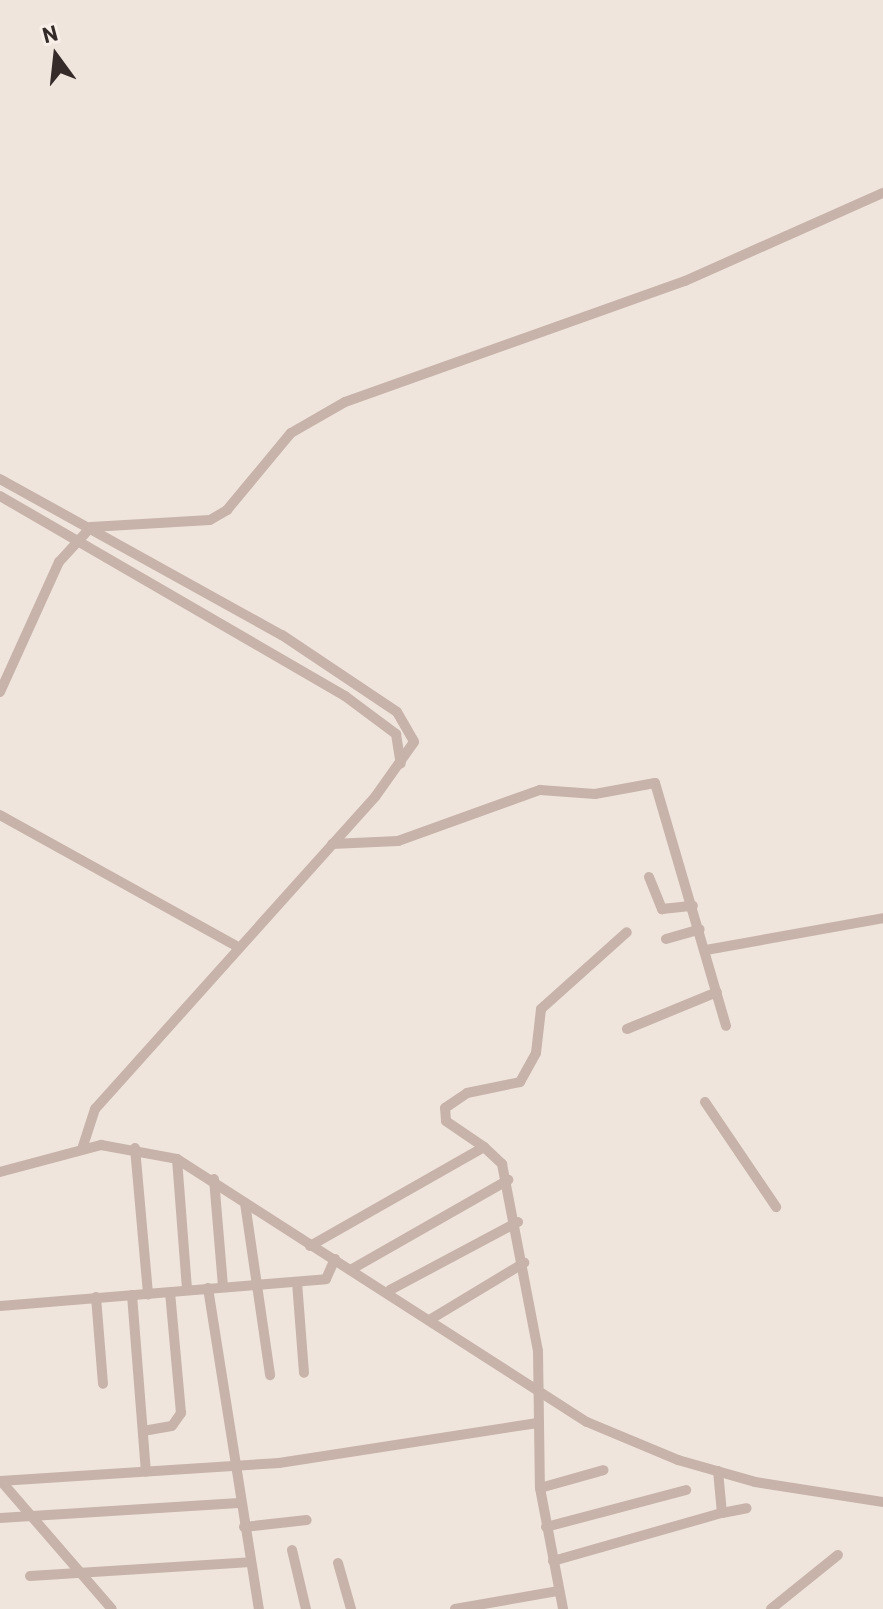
<!DOCTYPE html>
<html>
<head>
<meta charset="utf-8">
<style>
  body { margin:0 }
  #map { position:relative; width:883px; height:1609px; overflow:hidden; background:#f0e5dd; font-family:Barlow,sans-serif }
  div>[style] { position:absolute }
  .minor>* { height:10px; margin:-5px; padding:0 5px; transform-origin:5px; border-radius:5px; background:#c7b3a9 }
  span { translate:-50% -50%; white-space:nowrap; text-align:center; line-height:1.15; -webkit-text-stroke:6px #f8efe8; paint-order:stroke }
  .north { position:absolute; left:16px; top:16px; width:80px; height:80px; -webkit-text-stroke:6px #f8efe8; paint-order:stroke; rotate:345deg; font-size:22px; font-weight:700; line-height:32px; text-align:center; color:#352b29 }
  .north::after { content:''; display:block; margin:auto; width:28px; height:36px; background:#352b29; clip-path:polygon(50% 0,100% 100%,50% 72%,0 100%) }
</style>
</head>
<body>
<div id="map">
  <div class="minor">
    <i style="left:0;top:479px;width:322px;rotate:29deg"></i>
    <i style="left:282px;top:635px;width:138px;rotate:33.8deg"></i>
    <i style="left:397px;top:712px;width:34px;rotate:60deg"></i>
    <i style="left:414px;top:742px;width:67px;rotate:125.3deg"></i>
    <i style="left:375px;top:797px;width:419px;rotate:131.9deg"></i>
    <i style="left:95px;top:1109px;width:42px;rotate:108deg"></i>
    <i style="left:0;top:496px;width:399px;rotate:30.1deg"></i>
    <i style="left:345px;top:696px;width:64px;rotate:36.7deg"></i>
    <i style="left:396px;top:734px;width:30px;rotate:81deg"></i>
    <i style="left:0;top:692px;width:143px;rotate:-65.6deg"></i>
    <i style="left:59px;top:562px;width:47px;rotate:-47.6deg"></i>
    <i style="left:91px;top:527px;width:119px;rotate:-3.4deg"></i>
    <i style="left:210px;top:520px;width:20px;rotate:-30deg"></i>
    <i style="left:227px;top:510px;width:100px;rotate:-50.3deg"></i>
    <i style="left:291px;top:433px;width:62px;rotate:-29.9deg"></i>
    <i style="left:345px;top:402px;width:361px;rotate:-19.6deg"></i>
    <i style="left:685px;top:281px;width:217px;rotate:-24deg"></i>
    <i style="left:0;top:815px;width:272px;rotate:29deg"></i>
    <i style="left:332px;top:844px;width:66px;rotate:-2.6deg"></i>
    <i style="left:398px;top:841px;width:151px;rotate:-19.8deg"></i>
    <i style="left:540px;top:790px;width:55px;rotate:4.2deg"></i>
    <i style="left:595px;top:794px;width:61px;rotate:-10.4deg"></i>
    <i style="left:655px;top:783px;width:253px;rotate:73.7deg"></i>
    <i style="left:649px;top:877px;width:35px;rotate:68deg"></i>
    <i style="left:662px;top:909px;width:31px;rotate:-6deg"></i>
    <i style="left:666px;top:939px;width:35px;rotate:-16deg"></i>
    <i style="left:706px;top:950px;width:180px;rotate:-10.2deg"></i>
    <i style="left:627px;top:1029px;width:97px;rotate:-22.3deg"></i>
    <i style="left:705px;top:1102px;width:127px;rotate:55.9deg"></i>
    <i style="left:484px;top:1147px;width:46px;rotate:-145.6deg"></i>
    <i style="left:446px;top:1121px;width:13px;rotate:-94deg"></i>
    <i style="left:445px;top:1108px;width:27px;rotate:-34deg"></i>
    <i style="left:467px;top:1093px;width:54px;rotate:-11.7deg"></i>
    <i style="left:520px;top:1082px;width:33px;rotate:-61deg"></i>
    <i style="left:536px;top:1053px;width:44px;rotate:-83.5deg"></i>
    <i style="left:541px;top:1009px;width:115px;rotate:-41.8deg"></i>
    <i style="left:135px;top:1148px;width:147px;rotate:84.9deg"></i>
    <i style="left:177px;top:1159px;width:131px;rotate:85.6deg"></i>
    <i style="left:0;top:1172px;width:105px;rotate:-15deg"></i>
    <i style="left:101px;top:1145px;width:77px;rotate:10.4deg"></i>
    <i style="left:177px;top:1159px;width:487px;rotate:32.7deg"></i>
    <i style="left:587px;top:1422px;width:99px;rotate:22.7deg"></i>
    <i style="left:678px;top:1460px;width:80px;rotate:15.9deg"></i>
    <i style="left:755px;top:1482px;width:130px;rotate:8.9deg"></i>
    <i style="left:214px;top:1179px;width:108px;rotate:85.2deg"></i>
    <i style="left:245px;top:1203px;width:174px;rotate:81.7deg"></i>
    <i style="left:310px;top:1246px;width:200px;rotate:-29.6deg"></i>
    <i style="left:484px;top:1147px;width:25px;rotate:43deg"></i>
    <i style="left:502px;top:1164px;width:190px;rotate:79.1deg"></i>
    <i style="left:538px;top:1351px;width:137px;rotate:89.2deg"></i>
    <i style="left:540px;top:1488px;width:123px;rotate:79.2deg"></i>
    <i style="left:352px;top:1269px;width:180px;rotate:-29.7deg"></i>
    <i style="left:297px;top:1282px;width:91px;rotate:85.6deg"></i>
    <i style="left:208px;top:1288px;width:325px;rotate:81deg"></i>
    <i style="left:390px;top:1290px;width:145px;rotate:-28deg"></i>
    <i style="left:132px;top:1295px;width:177px;rotate:85.5deg"></i>
    <i style="left:96px;top:1297px;width:87px;rotate:85.4deg"></i>
    <i style="left:0;top:1306px;width:327px;rotate:-4.7deg"></i>
    <i style="left:326px;top:1279px;width:22px;rotate:-66deg"></i>
    <i style="left:431px;top:1319px;width:109px;rotate:-31.1deg"></i>
    <i style="left:143px;top:1431px;width:29px;rotate:-10deg"></i>
    <i style="left:172px;top:1426px;width:16px;rotate:-55deg"></i>
    <i style="left:181px;top:1413px;width:121px;rotate:-95.2deg"></i>
    <i style="left:718px;top:1471px;width:42px;rotate:84.6deg"></i>
    <i style="left:722px;top:1513px;width:25px;rotate:-11deg"></i>
    <i style="left:0;top:1481px;width:280px;rotate:-3.7deg"></i>
    <i style="left:279px;top:1463px;width:260px;rotate:-8.8deg"></i>
    <i style="left:1px;top:1481px;width:169px;rotate:49.1deg"></i>
    <i style="left:540px;top:1488px;width:66px;rotate:-15.7deg"></i>
    <i style="left:0;top:1518px;width:239px;rotate:-3.6deg"></i>
    <i style="left:244px;top:1527px;width:63px;rotate:-6.3deg"></i>
    <i style="left:546px;top:1527px;width:145px;rotate:-14.8deg"></i>
    <i style="left:292px;top:1550px;width:61px;rotate:76.7deg"></i>
    <i style="left:553px;top:1561px;width:176px;rotate:-15.9deg"></i>
    <i style="left:338px;top:1563px;width:48px;rotate:74.2deg"></i>
    <i style="left:30px;top:1576px;width:221px;rotate:-3.6deg"></i>
    <i style="left:455px;top:1609px;width:105px;rotate:-9.9deg"></i>
    <i style="left:771px;top:1609px;width:86px;rotate:-38.9deg"></i>
  </div>
  <div class="north">N</div>
</div>
</body>
</html>
